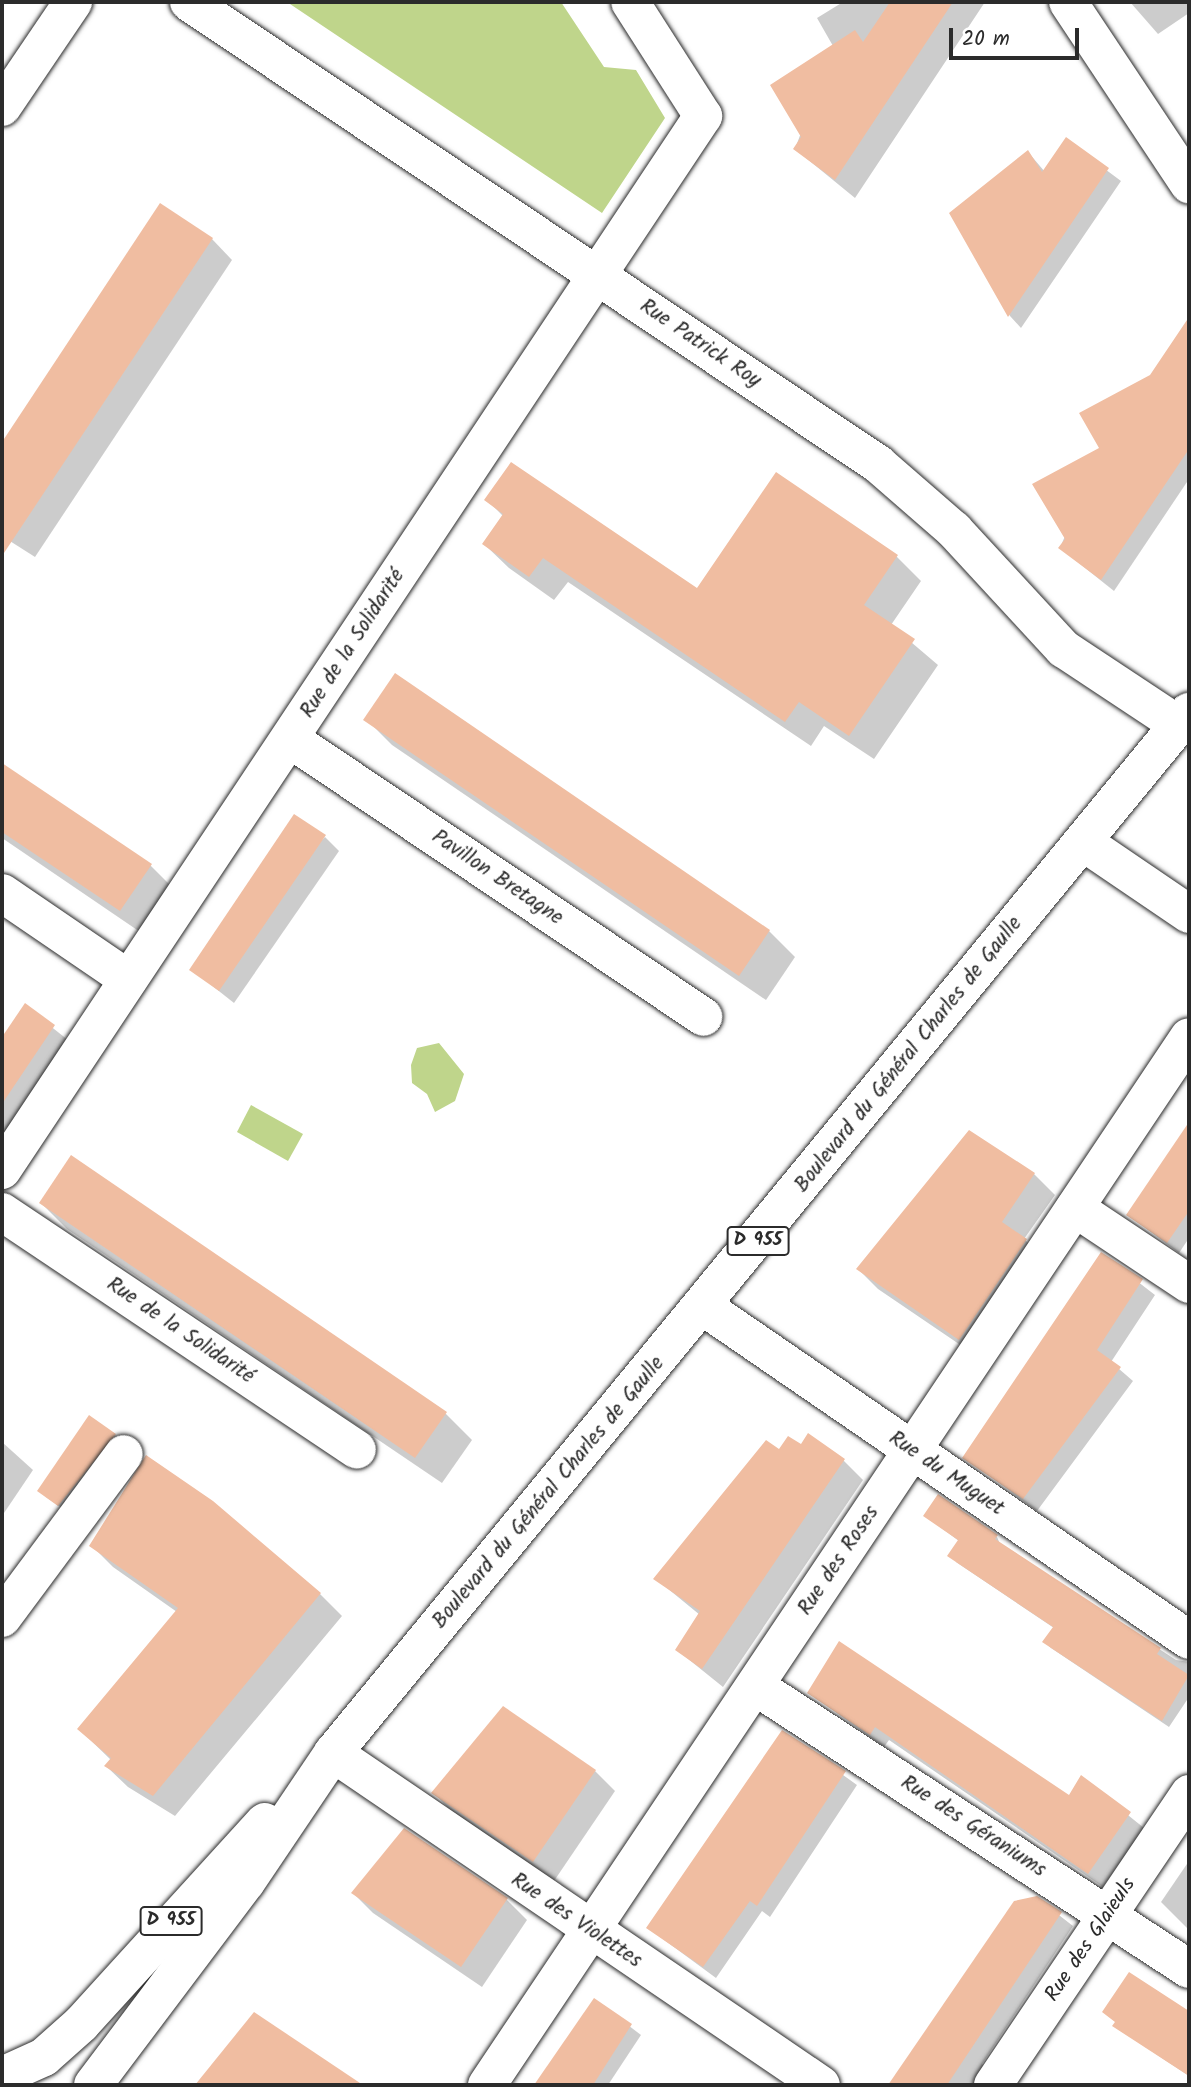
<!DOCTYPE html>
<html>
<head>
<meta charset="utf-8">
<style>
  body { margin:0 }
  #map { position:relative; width:1191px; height:2087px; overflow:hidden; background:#fff; font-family:Kalam,sans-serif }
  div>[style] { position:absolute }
  .green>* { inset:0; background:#bfd58b }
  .shadow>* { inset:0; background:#0003 }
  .building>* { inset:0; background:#f0bda1 }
  .roads { filter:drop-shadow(0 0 2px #2b2b2b) drop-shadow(0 0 2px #2b2b2b) }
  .minor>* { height:38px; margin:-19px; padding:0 19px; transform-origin:19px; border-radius:19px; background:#fff }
  .major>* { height:38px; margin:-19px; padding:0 19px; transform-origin:19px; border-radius:19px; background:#fff }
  span { translate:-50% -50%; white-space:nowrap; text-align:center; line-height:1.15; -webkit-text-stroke:5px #fff; paint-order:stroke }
  .shield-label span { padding:2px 5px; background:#fff; border:2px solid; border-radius:5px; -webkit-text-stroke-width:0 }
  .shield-label { font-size:19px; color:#2b2b2b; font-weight:700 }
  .street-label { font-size:21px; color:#2b2b2b }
  .frame { position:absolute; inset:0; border:4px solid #2b2b2b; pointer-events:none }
  .scale { position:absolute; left:949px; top:28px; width:130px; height:32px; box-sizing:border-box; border:4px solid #2b2b2b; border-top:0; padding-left:9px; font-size:21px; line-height:24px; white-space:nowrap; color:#2b2b2b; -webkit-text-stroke:5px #fff; paint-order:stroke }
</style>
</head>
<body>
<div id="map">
  <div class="green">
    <i style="clip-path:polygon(287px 2px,561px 2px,604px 67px,636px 70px,665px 118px,602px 213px)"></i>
    <i style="clip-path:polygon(439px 1043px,464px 1074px,455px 1101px,435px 1112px,427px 1094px,412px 1083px,411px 1065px,417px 1048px)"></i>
    <i style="clip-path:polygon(251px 1105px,303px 1134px,288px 1161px,237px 1132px)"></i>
  </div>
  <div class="shadow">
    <i style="clip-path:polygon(843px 2px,985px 2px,855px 198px,795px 149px,833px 46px,817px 18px)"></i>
    <i style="clip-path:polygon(1130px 2px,1189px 2px,1189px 13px,1158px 34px)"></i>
    <i style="clip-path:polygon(1066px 140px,1121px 181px,1021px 328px,1010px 316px,951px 214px,1028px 152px,1045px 172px)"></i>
    <i style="clip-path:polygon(161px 205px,212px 239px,232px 260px,35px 557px,2px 536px,2px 445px)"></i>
    <i style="clip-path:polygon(1182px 331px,1189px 337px,1189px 479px,1114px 591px,1060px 548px,1101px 449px)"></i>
    <i style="clip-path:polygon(777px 475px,897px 557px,921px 581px,891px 625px,938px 665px,874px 759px,824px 726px,811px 746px,568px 582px,554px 600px,509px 568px,484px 544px,503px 516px,487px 500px,698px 591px)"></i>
    <i style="clip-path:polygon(366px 719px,769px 931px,795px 957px,766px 1000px,392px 745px)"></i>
    <i style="clip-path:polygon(2px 765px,150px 865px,176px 891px,146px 936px,2px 838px)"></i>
    <i style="clip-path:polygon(325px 837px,339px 851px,234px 1003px,191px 969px)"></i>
    <i style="clip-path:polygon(25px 1006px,68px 1040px,2px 1138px,2px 1040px)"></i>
    <i style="clip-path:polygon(1189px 1124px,1189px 1238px,1179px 1253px,1128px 1215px)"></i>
    <i style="clip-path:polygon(969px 1132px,1034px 1174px,1055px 1195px,1024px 1239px,1047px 1261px,981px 1359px,878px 1289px,858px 1269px)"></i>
    <i style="clip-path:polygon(71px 1158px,446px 1414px,472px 1440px,442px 1483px,67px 1229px,41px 1203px)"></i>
    <i style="clip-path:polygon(1102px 1254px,1155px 1295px,1111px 1362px,1133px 1381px,1037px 1511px,964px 1457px)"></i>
    <i style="clip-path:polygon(115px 1435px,121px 1442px,66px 1511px,46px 1497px)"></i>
    <i style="clip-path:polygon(2px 1442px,33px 1470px,2px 1516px)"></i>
    <i style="clip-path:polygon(801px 1446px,843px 1460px,863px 1480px,723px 1687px,677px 1650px,700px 1615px,656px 1579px)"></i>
    <i style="clip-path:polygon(924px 1515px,997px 1537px,1001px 1546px,1176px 1660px,1189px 1662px,1189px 1697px,1169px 1727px,1051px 1648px,1045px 1642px,1054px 1628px,956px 1562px,959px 1541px)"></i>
    <i style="clip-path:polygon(91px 1545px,320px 1594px,342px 1616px,175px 1816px,128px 1787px,106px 1766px,111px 1760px,79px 1729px,177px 1612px,113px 1567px)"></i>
    <i style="clip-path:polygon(809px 1693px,1069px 1798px,1082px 1778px,1144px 1828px,1103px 1887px,889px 1740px,884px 1747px)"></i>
    <i style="clip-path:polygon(783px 1732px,857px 1785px,770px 1917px,762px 1911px,716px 1978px,648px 1928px)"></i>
    <i style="clip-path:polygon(595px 1771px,615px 1791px,554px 1881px,454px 1814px,434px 1793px)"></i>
    <i style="clip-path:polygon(404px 1830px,507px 1900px,527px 1920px,482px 1987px,373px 1913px,353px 1893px)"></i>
    <i style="clip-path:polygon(1189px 1861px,1189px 1930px,1161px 1902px)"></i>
    <i style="clip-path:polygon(1037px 1898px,1073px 1926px,982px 2064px,993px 2075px,988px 2085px,892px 2085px)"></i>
    <i style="clip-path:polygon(1127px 1977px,1189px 2019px,1189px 2076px,1114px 2026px)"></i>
    <i style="clip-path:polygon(595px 2000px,641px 2035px,608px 2085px,538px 2085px)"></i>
    <i style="clip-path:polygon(254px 2014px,348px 2077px,356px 2085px,201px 2085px)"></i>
  </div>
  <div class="building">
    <i style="clip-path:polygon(890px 2px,953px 2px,835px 180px,793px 149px,801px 137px,770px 85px,855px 30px,863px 42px)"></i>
    <i style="clip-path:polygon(1066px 137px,1109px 168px,1008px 317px,949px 213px,1028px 150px,1042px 172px)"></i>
    <i style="clip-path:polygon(160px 203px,213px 238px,2px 556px,2px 442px)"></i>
    <i style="clip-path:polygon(1189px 317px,1189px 449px,1101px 580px,1058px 548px,1065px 539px,1032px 484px,1099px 448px,1079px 413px,1150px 375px)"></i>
    <i style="clip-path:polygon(511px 462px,697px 588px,776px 472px,898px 555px,864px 605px,915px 639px,849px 736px,799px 702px,785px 722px,543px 558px,529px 577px,482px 544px,503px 514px,484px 500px)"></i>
    <i style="clip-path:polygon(395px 673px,770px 930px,739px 976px,363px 720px)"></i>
    <i style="clip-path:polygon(2px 763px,152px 864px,120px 911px,2px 832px)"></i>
    <i style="clip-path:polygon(294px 814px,326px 835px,219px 991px,189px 970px)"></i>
    <i style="clip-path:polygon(25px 1003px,55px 1025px,2px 1104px,2px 1037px)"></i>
    <i style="clip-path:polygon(1189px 1122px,1189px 1211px,1167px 1243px,1126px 1215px)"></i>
    <i style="clip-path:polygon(969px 1130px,1035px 1173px,1002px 1222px,1027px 1239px,959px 1340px,856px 1269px)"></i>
    <i style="clip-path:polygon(71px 1155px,447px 1412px,415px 1458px,39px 1203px)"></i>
    <i style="clip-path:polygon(1101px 1252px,1143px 1279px,1097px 1350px,1121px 1367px,1023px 1499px,962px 1458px)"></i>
    <i style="clip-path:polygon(89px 1415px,116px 1434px,58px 1506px,37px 1491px)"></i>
    <i style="clip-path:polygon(808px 1433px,845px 1459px,702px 1669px,675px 1650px,700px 1611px,653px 1579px,766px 1440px,779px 1449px,788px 1436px,801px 1444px)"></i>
    <i style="clip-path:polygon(146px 1455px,213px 1501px,321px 1593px,153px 1796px,104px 1766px,111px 1758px,77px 1729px,178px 1608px,89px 1546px)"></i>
    <i style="clip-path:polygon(938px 1494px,998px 1535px,995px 1539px,1161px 1648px,1157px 1654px,1189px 1675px,1162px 1721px,1042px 1642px,1053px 1627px,947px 1556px,958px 1540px,923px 1516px)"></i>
    <i style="clip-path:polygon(839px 1641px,1069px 1795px,1081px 1775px,1131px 1812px,1088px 1874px,875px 1727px,870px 1735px,807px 1693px)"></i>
    <i style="clip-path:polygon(503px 1706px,596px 1770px,533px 1862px,431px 1793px)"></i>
    <i style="clip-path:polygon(782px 1730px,846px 1771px,757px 1906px,750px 1901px,703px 1967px,646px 1928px)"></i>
    <i style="clip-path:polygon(404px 1828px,508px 1898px,461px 1967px,351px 1893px)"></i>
    <i style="clip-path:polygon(1037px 1896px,1062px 1912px,947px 2085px,888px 2085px,1014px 1901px)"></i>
    <i style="clip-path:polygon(1129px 1972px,1189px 2011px,1189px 2076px,1112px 2026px,1115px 2022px,1102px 2012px)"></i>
    <i style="clip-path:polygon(594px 1998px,632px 2024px,593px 2085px,534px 2085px)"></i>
    <i style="clip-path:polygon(254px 2012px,363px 2085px,195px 2085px)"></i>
  </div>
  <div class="roads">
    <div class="minor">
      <i style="left:189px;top:2px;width:830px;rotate:33.84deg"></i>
      <i style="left:878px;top:464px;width:101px;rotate:41deg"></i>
      <i style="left:954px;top:530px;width:162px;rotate:47.3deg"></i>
      <i style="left:1064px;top:649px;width:138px;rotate:33.5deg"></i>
      <i style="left:1068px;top:2px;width:219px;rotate:56.4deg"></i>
      <i style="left:2px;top:107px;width:127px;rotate:-55.9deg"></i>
      <i style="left:290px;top:739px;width:498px;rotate:33.9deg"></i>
      <i style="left:1083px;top:842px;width:128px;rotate:34.2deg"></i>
      <i style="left:2px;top:893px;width:153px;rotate:34.3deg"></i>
      <i style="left:2px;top:1170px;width:1266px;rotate:-56.37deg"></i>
      <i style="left:703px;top:116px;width:135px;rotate:-122.6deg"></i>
      <i style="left:1075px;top:1208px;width:137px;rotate:33.7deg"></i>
      <i style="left:2px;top:1212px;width:427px;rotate:33.8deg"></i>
      <i style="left:704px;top:1307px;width:588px;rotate:34.47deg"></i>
      <i style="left:2px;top:1618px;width:204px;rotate:-53.4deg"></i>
      <i style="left:755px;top:1686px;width:518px;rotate:33.11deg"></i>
      <i style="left:333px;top:1753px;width:590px;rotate:34.23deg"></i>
      <i style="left:487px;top:2085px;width:1261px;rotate:-56.18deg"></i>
      <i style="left:993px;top:2085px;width:351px;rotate:-56deg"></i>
    </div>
    <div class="major">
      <i style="left:2px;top:2076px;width:46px;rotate:-24.3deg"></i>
      <i style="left:44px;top:2057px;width:50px;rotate:-41.7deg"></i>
      <i style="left:81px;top:2024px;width:273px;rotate:-47.7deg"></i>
      <i style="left:93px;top:2085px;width:254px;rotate:-53deg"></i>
      <i style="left:246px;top:1882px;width:156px;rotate:-56deg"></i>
      <i style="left:333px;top:1753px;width:1348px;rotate:-50.57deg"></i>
    </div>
  </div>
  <div class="shield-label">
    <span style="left:758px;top:1241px">D 955</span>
    <span style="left:171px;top:1921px">D 955</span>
  </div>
  <div class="street-label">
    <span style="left:700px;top:344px;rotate:34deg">Rue Patrick Roy</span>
    <span style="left:353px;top:644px;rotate:-57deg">Rue de la Solidarité</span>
    <span style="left:497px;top:878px;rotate:34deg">Pavillon Bretagne</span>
    <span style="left:909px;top:1055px;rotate:-51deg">Boulevard du Général Charles de Gaulle</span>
    <span style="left:180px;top:1331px;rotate:34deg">Rue de la Solidarité</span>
    <span style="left:946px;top:1474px;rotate:34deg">Rue du Muguet</span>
    <span style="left:549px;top:1493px;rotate:-50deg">Boulevard du Général Charles de Gaulle</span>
    <span style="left:839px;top:1561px;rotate:-56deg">Rue des Roses</span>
    <span style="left:973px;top:1827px;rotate:33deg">Rue des Géraniums</span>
    <span style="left:576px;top:1921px;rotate:34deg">Rue des Violettes</span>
    <span style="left:1091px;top:1940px;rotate:-56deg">Rue des Glaieuls</span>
  </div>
  <div class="frame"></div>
  <div class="scale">20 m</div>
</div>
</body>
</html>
